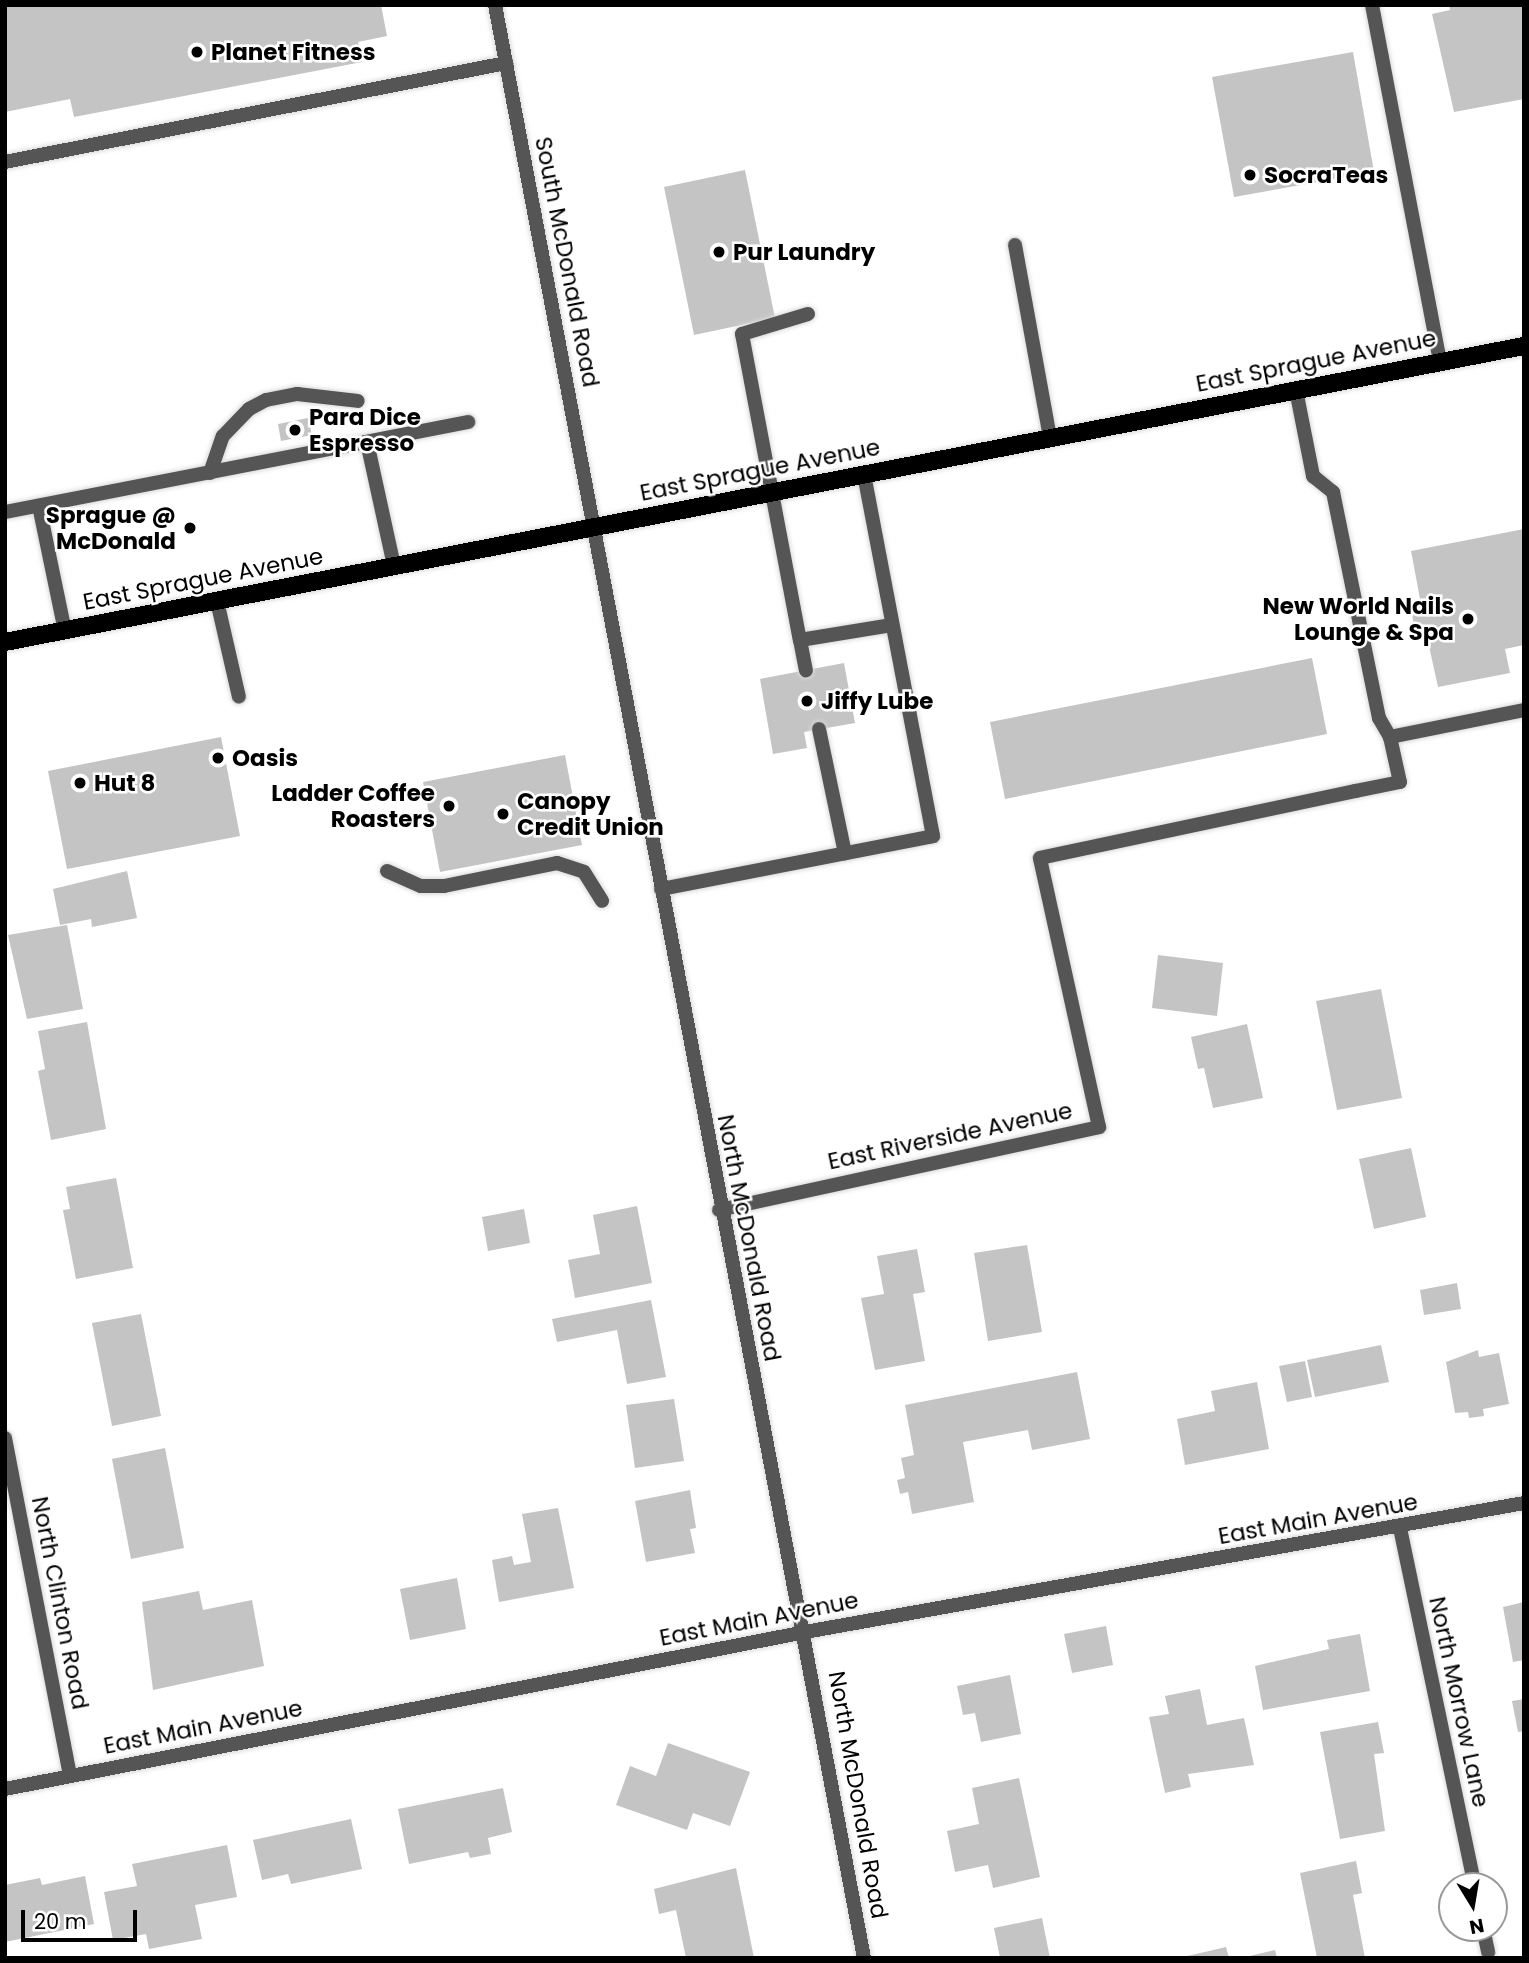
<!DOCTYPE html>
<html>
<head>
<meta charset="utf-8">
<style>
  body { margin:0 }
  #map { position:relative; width:1529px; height:1963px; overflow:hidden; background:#fff; font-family:Poppins,sans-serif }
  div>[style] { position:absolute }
  .building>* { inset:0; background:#c4c4c4 }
  .roads { filter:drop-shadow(0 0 2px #dbdbdb) drop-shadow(0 0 2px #dbdbdb) }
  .service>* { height:14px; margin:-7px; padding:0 7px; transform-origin:7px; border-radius:7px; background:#555 }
  .minor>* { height:14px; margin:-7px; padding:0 7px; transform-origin:7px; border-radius:7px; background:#555 }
  .tertiary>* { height:14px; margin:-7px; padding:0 7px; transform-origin:7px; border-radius:7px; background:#555 }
  .primary>* { height:18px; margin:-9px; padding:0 9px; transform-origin:9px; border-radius:9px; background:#000 }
  .dots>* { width:19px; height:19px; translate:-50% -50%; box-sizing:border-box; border:4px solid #fff; border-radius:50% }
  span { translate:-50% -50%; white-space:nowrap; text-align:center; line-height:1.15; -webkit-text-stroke:5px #fff; paint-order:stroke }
  .poi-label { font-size:23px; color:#000; font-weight:700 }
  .left { translate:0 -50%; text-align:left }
  .right { translate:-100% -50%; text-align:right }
  .street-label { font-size:23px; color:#000 }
  .frame { position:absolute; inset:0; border:7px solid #000; pointer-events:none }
  .north { position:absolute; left:1438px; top:1872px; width:70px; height:70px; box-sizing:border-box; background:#fff; border:2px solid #999; border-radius:50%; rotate:169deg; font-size:19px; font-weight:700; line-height:28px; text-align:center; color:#000 }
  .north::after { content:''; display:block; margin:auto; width:24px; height:32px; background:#000; clip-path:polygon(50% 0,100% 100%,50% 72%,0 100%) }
  .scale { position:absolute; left:21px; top:1910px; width:116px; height:32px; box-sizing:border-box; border:4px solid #000; border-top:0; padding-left:9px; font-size:21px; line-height:24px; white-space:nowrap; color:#000; -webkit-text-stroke:5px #fff; paint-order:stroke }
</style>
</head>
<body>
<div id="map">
  <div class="building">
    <i style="clip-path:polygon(5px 5px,381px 5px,387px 36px,358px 42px,362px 62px,74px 117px,70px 99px,5px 112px)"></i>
    <i style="clip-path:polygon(1449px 5px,1524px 5px,1524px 99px,1454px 112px,1432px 14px,1450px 10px)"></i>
    <i style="clip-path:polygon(1353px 52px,1374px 172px,1234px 197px,1212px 77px)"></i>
    <i style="clip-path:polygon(745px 170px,775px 318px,694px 335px,664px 187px)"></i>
    <i style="clip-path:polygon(308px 418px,312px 435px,281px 441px,278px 424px)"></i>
    <i style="clip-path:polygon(1524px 529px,1524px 645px,1505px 649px,1510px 673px,1438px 687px,1427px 637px,1417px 639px,1409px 601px,1420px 599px,1411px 551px)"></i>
    <i style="clip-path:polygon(1312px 658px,1327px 734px,1005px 799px,990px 722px)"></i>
    <i style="clip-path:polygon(844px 663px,855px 723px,804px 732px,807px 748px,773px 754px,760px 679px)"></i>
    <i style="clip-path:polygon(221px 737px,240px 836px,67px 869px,48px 771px)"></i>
    <i style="clip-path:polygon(565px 755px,582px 845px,440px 872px,423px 782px)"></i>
    <i style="clip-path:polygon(127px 871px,137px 918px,92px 927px,91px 919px,60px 925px,53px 889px)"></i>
    <i style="clip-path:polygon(67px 925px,83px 1009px,27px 1019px,8px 935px)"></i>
    <i style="clip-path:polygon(1158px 955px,1223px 963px,1217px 1016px,1152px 1008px)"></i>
    <i style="clip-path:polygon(1381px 989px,1402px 1098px,1337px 1110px,1316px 1001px)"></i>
    <i style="clip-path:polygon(87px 1022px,106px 1129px,51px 1140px,38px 1071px,45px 1069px,38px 1031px)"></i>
    <i style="clip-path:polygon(1247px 1024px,1263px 1098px,1213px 1108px,1204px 1068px,1198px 1069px,1191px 1037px)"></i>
    <i style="clip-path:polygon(1411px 1148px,1426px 1217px,1374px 1229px,1359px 1159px)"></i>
    <i style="clip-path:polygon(116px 1178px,133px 1268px,76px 1279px,63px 1210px,70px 1209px,66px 1187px)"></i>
    <i style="clip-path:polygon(637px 1206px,652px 1283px,575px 1298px,568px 1260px,600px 1254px,593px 1215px)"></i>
    <i style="clip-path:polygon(524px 1209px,530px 1243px,488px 1251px,482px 1217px)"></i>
    <i style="clip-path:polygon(1027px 1245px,1042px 1332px,988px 1341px,974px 1253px)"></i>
    <i style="clip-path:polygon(917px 1249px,925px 1292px,913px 1294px,925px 1361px,875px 1370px,861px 1298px,884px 1294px,877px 1256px)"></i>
    <i style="clip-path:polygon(1457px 1283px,1461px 1309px,1424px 1315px,1420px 1290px)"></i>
    <i style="clip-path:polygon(651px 1300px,666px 1377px,627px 1384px,617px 1330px,557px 1342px,552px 1319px)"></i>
    <i style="clip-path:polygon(141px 1314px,161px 1416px,112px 1426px,92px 1323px)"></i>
    <i style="clip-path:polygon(1381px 1345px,1389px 1382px,1315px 1397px,1307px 1360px)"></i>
    <i style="clip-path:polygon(1478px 1350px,1479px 1357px,1499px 1353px,1509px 1404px,1483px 1409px,1484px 1416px,1469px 1418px,1468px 1412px,1455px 1413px,1446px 1362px)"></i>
    <i style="clip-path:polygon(1305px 1361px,1312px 1397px,1287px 1402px,1279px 1366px)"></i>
    <i style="clip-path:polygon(1077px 1372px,1090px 1439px,1032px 1450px,1028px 1430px,963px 1442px,974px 1502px,912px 1514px,908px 1492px,900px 1494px,897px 1480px,905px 1478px,901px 1458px,914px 1455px,905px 1405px)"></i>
    <i style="clip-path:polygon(1257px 1382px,1269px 1449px,1185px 1465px,1177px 1419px,1215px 1411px,1211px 1391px)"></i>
    <i style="clip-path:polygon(674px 1399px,684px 1461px,635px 1468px,626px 1405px)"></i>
    <i style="clip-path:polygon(165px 1448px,184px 1548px,131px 1559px,112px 1459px)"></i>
    <i style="clip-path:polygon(690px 1490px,696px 1528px,690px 1529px,695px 1553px,646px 1562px,635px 1501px)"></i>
    <i style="clip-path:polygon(558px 1508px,574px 1588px,499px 1602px,492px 1560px,512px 1556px,514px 1565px,531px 1562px,522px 1514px)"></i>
    <i style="clip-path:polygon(457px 1578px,466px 1629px,410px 1640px,400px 1589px)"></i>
    <i style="clip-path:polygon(199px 1591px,203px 1610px,252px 1600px,264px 1666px,153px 1690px,142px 1602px)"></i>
    <i style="clip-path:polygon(1524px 1602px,1524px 1660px,1513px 1662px,1503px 1607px)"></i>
    <i style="clip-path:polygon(1106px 1626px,1113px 1665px,1072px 1673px,1064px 1634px)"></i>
    <i style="clip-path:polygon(1360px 1634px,1370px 1691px,1263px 1710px,1255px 1666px,1329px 1649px,1327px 1640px)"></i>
    <i style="clip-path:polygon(1010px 1675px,1021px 1734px,981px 1742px,975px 1713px,963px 1715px,957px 1686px)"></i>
    <i style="clip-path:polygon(1200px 1689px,1207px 1725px,1244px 1718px,1254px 1765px,1188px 1774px,1191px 1787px,1165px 1793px,1149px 1717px,1169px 1714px,1165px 1696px)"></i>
    <i style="clip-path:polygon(1524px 1699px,1524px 1731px,1518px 1732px,1512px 1701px)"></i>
    <i style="clip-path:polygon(1378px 1722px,1384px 1753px,1374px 1754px,1385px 1831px,1340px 1839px,1320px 1732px)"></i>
    <i style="clip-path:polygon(668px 1743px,750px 1772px,730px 1826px,693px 1813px,687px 1830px,616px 1805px,630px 1766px,656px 1776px)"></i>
    <i style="clip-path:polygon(1019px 1778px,1040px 1877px,993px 1888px,988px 1865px,955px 1872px,947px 1831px,979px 1824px,972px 1788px)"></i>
    <i style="clip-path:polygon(503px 1788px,512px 1832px,488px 1838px,491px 1854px,470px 1858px,468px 1852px,409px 1864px,398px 1809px)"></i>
    <i style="clip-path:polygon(351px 1819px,362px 1869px,291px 1884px,288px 1874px,262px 1880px,253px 1840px)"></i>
    <i style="clip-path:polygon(227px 1845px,237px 1897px,195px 1905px,202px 1939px,149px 1949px,146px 1934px,113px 1940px,104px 1892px,137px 1886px,132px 1864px)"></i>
    <i style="clip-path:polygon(1356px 1861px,1362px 1893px,1353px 1895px,1365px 1958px,1317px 1958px,1300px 1873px)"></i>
    <i style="clip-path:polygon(736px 1868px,754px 1958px,686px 1958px,676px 1910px,659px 1914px,654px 1889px)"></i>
    <i style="clip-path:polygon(85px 1876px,94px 1924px,5px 1942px,5px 1885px,40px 1878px,42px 1885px)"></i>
    <i style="clip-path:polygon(1042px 1918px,1050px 1958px,1000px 1958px,994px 1928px)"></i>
    <i style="clip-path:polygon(1226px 1947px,1229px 1958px,1184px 1958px,1183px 1957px)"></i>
    <i style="clip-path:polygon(1275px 1950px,1277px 1958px,1246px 1958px,1245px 1957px)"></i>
  </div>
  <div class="roads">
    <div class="service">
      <i style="left:1372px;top:5px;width:363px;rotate:79.2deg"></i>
      <i style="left:5px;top:162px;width:511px;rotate:-11.18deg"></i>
      <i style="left:1015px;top:245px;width:196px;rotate:79.7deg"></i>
      <i style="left:808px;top:314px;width:69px;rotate:163.1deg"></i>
      <i style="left:742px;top:334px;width:311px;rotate:79.3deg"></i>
      <i style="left:800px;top:640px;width:93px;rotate:-9.3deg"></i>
      <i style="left:1296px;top:390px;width:88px;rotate:78.8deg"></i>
      <i style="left:1313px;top:476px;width:26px;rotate:39deg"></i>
      <i style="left:1333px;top:492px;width:231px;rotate:78.5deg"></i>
      <i style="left:1379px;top:718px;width:22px;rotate:60deg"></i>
      <i style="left:1390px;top:737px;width:46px;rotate:77.5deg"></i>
      <i style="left:1400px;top:782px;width:46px;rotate:168.7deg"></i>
      <i style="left:367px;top:442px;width:127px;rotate:77.7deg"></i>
      <i style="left:210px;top:473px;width:39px;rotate:-71deg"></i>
      <i style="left:223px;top:436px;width:37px;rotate:-46deg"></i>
      <i style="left:249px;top:409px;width:19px;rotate:-28deg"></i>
      <i style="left:266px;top:400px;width:32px;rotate:-11deg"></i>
      <i style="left:297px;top:394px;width:61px;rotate:6.5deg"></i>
      <i style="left:39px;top:506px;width:128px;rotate:78.3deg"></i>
      <i style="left:5px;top:512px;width:472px;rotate:-11deg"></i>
      <i style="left:217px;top:601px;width:98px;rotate:77.1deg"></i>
      <i style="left:800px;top:640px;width:31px;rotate:79deg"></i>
      <i style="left:819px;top:729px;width:127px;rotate:78.2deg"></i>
      <i style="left:1390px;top:737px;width:137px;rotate:-11.4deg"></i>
      <i style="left:387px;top:871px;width:37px;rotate:24deg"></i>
      <i style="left:421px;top:886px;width:23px"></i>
      <i style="left:444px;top:886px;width:115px;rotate:-11.5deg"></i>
      <i style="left:557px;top:863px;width:28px;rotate:18deg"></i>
      <i style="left:584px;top:872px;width:34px;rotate:58deg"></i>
      <i style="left:661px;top:889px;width:277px;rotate:-11deg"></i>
      <i style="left:933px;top:836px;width:369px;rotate:-100.8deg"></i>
    </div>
    <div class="minor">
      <i style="left:719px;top:1210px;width:389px;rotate:-12.3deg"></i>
      <i style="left:1099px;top:1127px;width:275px;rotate:-102.4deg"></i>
      <i style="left:1040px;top:858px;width:322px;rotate:-12deg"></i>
      <i style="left:5px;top:1438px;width:344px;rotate:79.1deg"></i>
      <i style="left:1400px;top:1528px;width:366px;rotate:78.2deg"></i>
      <i style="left:5px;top:1789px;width:815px;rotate:-11.1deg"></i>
      <i style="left:805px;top:1632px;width:730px;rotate:-10.17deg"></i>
      <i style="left:1483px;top:1928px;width:25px;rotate:78deg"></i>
    </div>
    <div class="tertiary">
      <i style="left:495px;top:5px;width:1988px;rotate:79.3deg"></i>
    </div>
    <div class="primary">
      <i style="left:5px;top:642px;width:1548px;rotate:-11.03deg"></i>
    </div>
  </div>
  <div class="dots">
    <i style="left:197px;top:52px;background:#000"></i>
    <i style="left:1250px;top:175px;background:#000"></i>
    <i style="left:719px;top:252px;background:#000"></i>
    <i style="left:295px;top:430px;background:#000"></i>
    <i style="left:190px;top:528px;background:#000"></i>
    <i style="left:1468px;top:619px;background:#000"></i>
    <i style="left:807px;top:701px;background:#000"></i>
    <i style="left:218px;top:758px;background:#000"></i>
    <i style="left:80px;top:783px;background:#000"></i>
    <i style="left:449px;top:806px;background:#000"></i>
    <i style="left:503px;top:814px;background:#000"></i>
  </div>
  <div class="poi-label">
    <span class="left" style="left:211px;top:52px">Planet Fitness</span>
    <span class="left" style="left:1264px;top:175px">SocraTeas</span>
    <span class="left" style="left:733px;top:252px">Pur Laundry</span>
    <span class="left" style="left:309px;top:430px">Para Dice<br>Espresso</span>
    <span class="right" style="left:176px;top:528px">Sprague @<br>McDonald</span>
    <span class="right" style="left:1454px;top:619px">New World Nails<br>Lounge &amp; Spa</span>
    <span class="left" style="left:821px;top:701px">Jiffy Lube</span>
    <span class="left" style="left:232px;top:758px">Oasis</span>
    <span class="left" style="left:94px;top:783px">Hut 8</span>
    <span class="right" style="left:435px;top:806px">Ladder Coffee<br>Roasters</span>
    <span class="left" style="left:517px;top:814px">Canopy<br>Credit Union</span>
  </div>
  <div class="street-label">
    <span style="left:567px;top:262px;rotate:79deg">South McDonald Road</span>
    <span style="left:1316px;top:361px;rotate:-11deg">East Sprague Avenue</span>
    <span style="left:760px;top:470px;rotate:-11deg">East Sprague Avenue</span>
    <span style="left:203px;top:579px;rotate:-11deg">East Sprague Avenue</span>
    <span style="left:950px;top:1136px;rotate:-12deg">East Riverside Avenue</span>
    <span style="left:749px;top:1238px;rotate:79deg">North McDonald Road</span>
    <span style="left:1318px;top:1519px;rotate:-10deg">East Main Avenue</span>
    <span style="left:60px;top:1603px;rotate:79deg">North Clinton Road</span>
    <span style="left:759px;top:1619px;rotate:-11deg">East Main Avenue</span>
    <span style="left:1459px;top:1702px;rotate:78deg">North Morrow Lane</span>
    <span style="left:203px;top:1727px;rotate:-11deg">East Main Avenue</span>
    <span style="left:858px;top:1795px;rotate:80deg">North McDonald Road</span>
  </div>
  <div class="frame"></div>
  <div class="north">N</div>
  <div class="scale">20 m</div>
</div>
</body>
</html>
